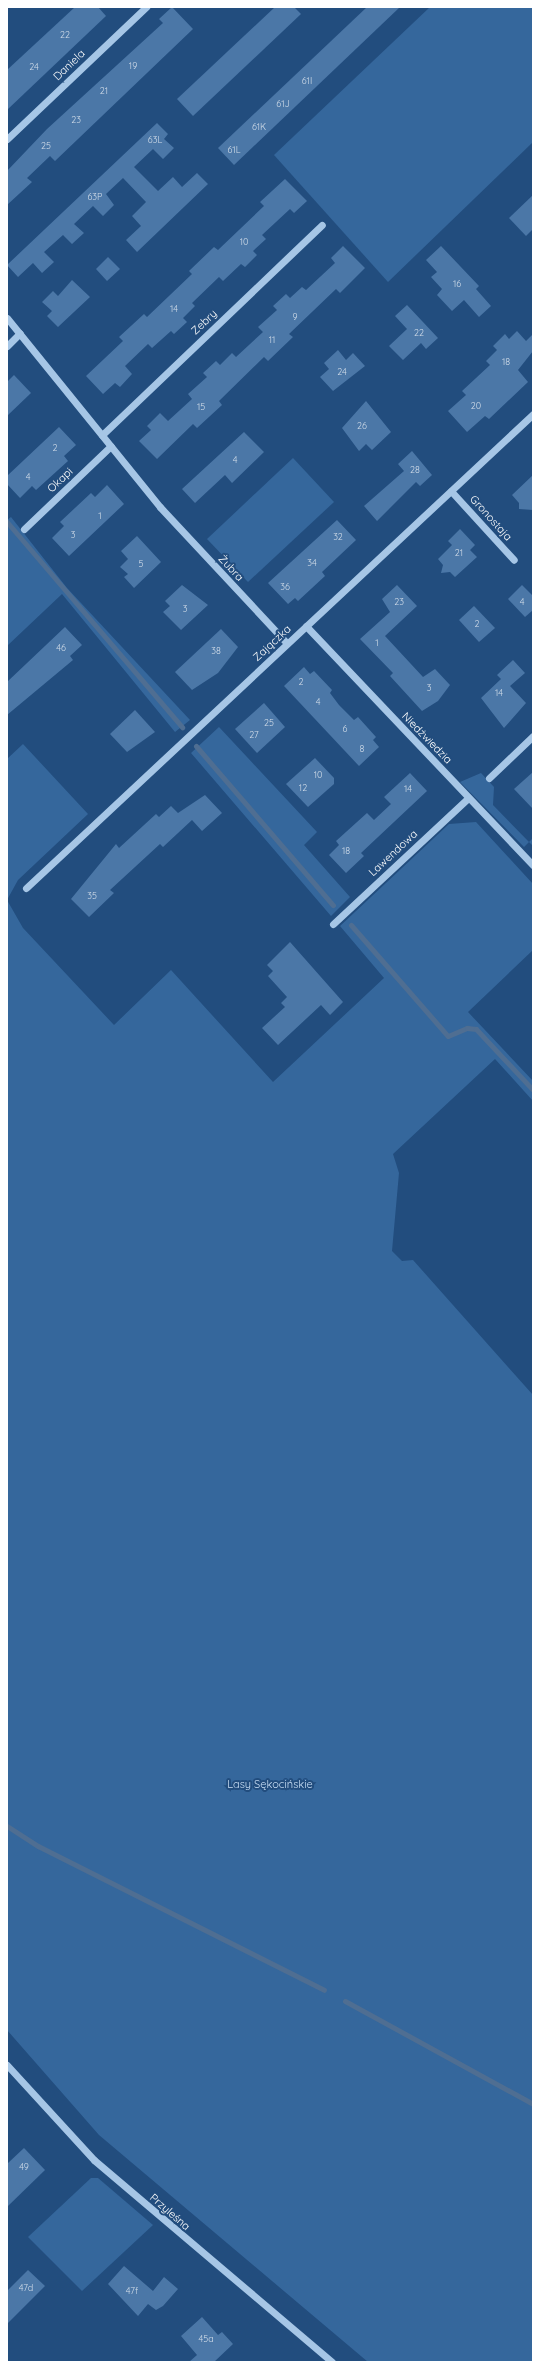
<!DOCTYPE html>
<html>
<head>
<meta charset="utf-8">
<style>
  body { margin:0 }
  #map { position:relative; width:540px; height:2369px; overflow:hidden; background:#224d7e; font-family:Quicksand,sans-serif }
  div>[style] { position:absolute }
  .green>* { inset:0; background:#35679c }
  .stream>* { height:5px; margin:-2.5px; padding:0 2.5px; transform-origin:2.5px; border-radius:2.5px; background:#4f6e92 }
  .building>* { inset:0; background:#4b77a7 }
  .minor>* { height:7px; margin:-3.5px; padding:0 3.5px; transform-origin:3.5px; border-radius:3.5px; background:#a6c6e6 }
  span { translate:-50% -50%; white-space:nowrap; text-align:center; line-height:1.15; -webkit-text-stroke:4px #224d7e; paint-order:stroke }
  .number-label { font-size:9px; color:#d2dde9 }
  .number-label span { -webkit-text-stroke-width:0 }
  .street-label { font-size:11px; color:#fff }
  .park-label { font-size:11px; color:#cadff5 }
  .frame { position:absolute; inset:0; border:8px solid #fff; pointer-events:none }
</style>
</head>
<body>
<div id="map">
  <div class="green">
    <i style="clip-path:polygon(430px 7px,533px 7px,533px 142px,388px 282px,274px 155px)"></i>
    <i style="clip-path:polygon(293px 458px,334px 502px,248px 582px,207px 539px)"></i>
    <i style="clip-path:polygon(11px 517px,67px 588px,190px 720px,175px 732px,62px 594px,7px 646px,7px 520px)"></i>
    <i style="clip-path:polygon(219px 727px,317px 832px,304px 845px,350px 897px,331px 916px,191px 753px)"></i>
    <i style="clip-path:polygon(23px 744px,88px 814px,18px 880px,7px 900px,23px 928px,114px 1025px,171px 970px,273px 1082px,384px 978px,340px 926px,449px 824px,476px 822px,533px 884px,533px 950px,468px 1012px,533px 1081px,533px 1101px,495px 1059px,393px 1154px,399px 1173px,392px 1251px,402px 1261px,413px 1260px,533px 1395px,533px 2362px,368px 2362px,99px 2135px,7px 2030px,7px 759px)"></i>
    <i style="clip-path:polygon(481px 773px,494px 787px,493px 805px,529px 842px,533px 838px,533px 846px,529px 842px,524px 847px,460px 782px)"></i>
    <i style="clip-path:polygon(91px 2178px,98px 2178px,153px 2225px,82px 2291px,28px 2237px)"></i>
  </div>
  <div class="stream">
    <i style="left:7px;top:522px;width:270px;rotate:49.5deg"></i>
    <i style="left:196px;top:746px;width:210px;rotate:49.3deg"></i>
    <i style="left:351px;top:925px;width:147px;rotate:48.9deg"></i>
    <i style="left:448px;top:1036px;width:21px;rotate:-23deg"></i>
    <i style="left:467px;top:1028px;width:9px;rotate:6deg"></i>
    <i style="left:476px;top:1029px;width:83px;rotate:46.9deg"></i>
    <i style="left:7px;top:1826px;width:37px;rotate:33deg"></i>
    <i style="left:38px;top:1846px;width:320px;rotate:26.7deg"></i>
    <i style="left:345px;top:2001px;width:214px;rotate:28.7deg"></i>
  </div>
  <div class="building">
    <i style="clip-path:polygon(75px 7px,98px 7px,106px 16px,7px 110px,7px 70px)"></i>
    <i style="clip-path:polygon(172px 7px,193px 29px,55px 161px,50px 156px,27px 178px,32px 182px,7px 205px,7px 171px,47px 129px,163px 23px,159px 19px)"></i>
    <i style="clip-path:polygon(275px 7px,294px 7px,301px 14px,193px 116px,177px 99px)"></i>
    <i style="clip-path:polygon(367px 7px,400px 7px,234px 165px,218px 148px)"></i>
    <i style="clip-path:polygon(157px 123px,168px 134px,164px 139px,174px 148px,163px 159px,153px 149px,134px 167px,158px 191px,173px 177px,182px 187px,197px 173px,208px 184px,137px 252px,126px 240px,141px 226px,132px 216px,146px 202px,123px 178px,106px 194px,114px 205px,103px 216px,93px 206px,74px 224px,84px 233px,72px 244px,63px 235px,44px 252px,54px 262px,42px 273px,33px 263px,18px 277px,7px 265px)"></i>
    <i style="clip-path:polygon(285px 179px,307px 201px,294px 213px,290px 209px,262px 235px,266px 239px,253px 251px,257px 255px,245px 267px,241px 264px,223px 281px,219px 277px,192px 303px,195px 306px,183px 318px,187px 322px,174px 334px,171px 331px,152px 348px,148px 344px,125px 366px,132px 374px,120px 387px,115px 383px,103px 394px,86px 376px,123px 341px,119px 337px,144px 314px,147px 317px,192px 274px,189px 271px,214px 247px,218px 250px,264px 206px,260px 202px)"></i>
    <i style="clip-path:polygon(533px 195px,533px 229px,526px 236px,509px 218px)"></i>
    <i style="clip-path:polygon(343px 246px,365px 268px,340px 293px,336px 289px,289px 334px,293px 337px,268px 361px,264px 357px,219px 401px,222px 405px,197px 428px,193px 424px,157px 459px,139px 441px,151px 430px,147px 426px,160px 413px,168px 421px,192px 399px,188px 394px,207px 377px,203px 373px,216px 361px,220px 365px,232px 353px,236px 357px,263px 332px,258px 327px,277px 310px,273px 306px,286px 294px,290px 298px,302px 287px,306px 290px,335px 263px,331px 258px)"></i>
    <i style="clip-path:polygon(441px 246px,479px 286px,476px 289px,491px 306px,479px 317px,464px 300px,452px 311px,437px 295px,442px 289px,431px 277px,437px 272px,426px 260px)"></i>
    <i style="clip-path:polygon(108px 257px,120px 269px,107px 281px,96px 269px)"></i>
    <i style="clip-path:polygon(72px 280px,90px 297px,58px 327px,47px 316px,52px 311px,42px 302px,53px 291px,58px 296px)"></i>
    <i style="clip-path:polygon(407px 305px,438px 338px,426px 349px,421px 343px,403px 360px,389px 346px,407px 329px,395px 316px)"></i>
    <i style="clip-path:polygon(517px 331px,526px 341px,533px 334px,533px 351px,518px 370px,528px 382px,489px 419px,485px 416px,467px 432px,448px 411px,466px 395px,462px 391px,490px 365px,486px 361px,497px 350px,493px 346px,505px 334px,509px 339px)"></i>
    <i style="clip-path:polygon(338px 350px,346px 360px,353px 353px,365px 366px,333px 391px,320px 377px,329px 369px,324px 363px)"></i>
    <i style="clip-path:polygon(14px 375px,31px 393px,7px 416px,7px 382px)"></i>
    <i style="clip-path:polygon(366px 401px,391px 432px,372px 450px,366px 444px,359px 451px,342px 428px)"></i>
    <i style="clip-path:polygon(59px 427px,76px 445px,64px 456px,68px 461px,36px 490px,32px 486px,20px 498px,7px 484px,7px 476px)"></i>
    <i style="clip-path:polygon(244px 432px,264px 452px,232px 483px,225px 475px,195px 503px,182px 489px)"></i>
    <i style="clip-path:polygon(412px 451px,432px 475px,420px 486px,416px 482px,377px 521px,364px 506px,404px 471px,398px 464px)"></i>
    <i style="clip-path:polygon(533px 475px,533px 510px,519px 509px,519px 503px,512px 495px)"></i>
    <i style="clip-path:polygon(107px 485px,124px 504px,69px 556px,52px 538px,64px 526px,60px 522px,91px 493px,95px 497px)"></i>
    <i style="clip-path:polygon(337px 520px,356px 540px,322px 572px,325px 576px,298px 601px,295px 598px,288px 604px,268px 583px)"></i>
    <i style="clip-path:polygon(460px 529px,475px 545px,470px 550px,477px 557px,455px 577px,450px 572px,441px 573px,443px 565px,438px 559px,452px 545px,448px 541px)"></i>
    <i style="clip-path:polygon(137px 536px,161px 562px,134px 588px,124px 577px,128px 574px,120px 567px,128px 559px,121px 551px)"></i>
    <i style="clip-path:polygon(182px 585px,208px 605px,181px 630px,163px 612px,170px 606px,165px 601px)"></i>
    <i style="clip-path:polygon(397px 585px,417px 606px,385px 636px,423px 677px,435px 669px,450px 685px,438px 701px,422px 711px,390px 676px,393px 673px,360px 639px,390px 612px,382px 599px)"></i>
    <i style="clip-path:polygon(522px 585px,533px 596px,533px 610px,525px 617px,508px 599px)"></i>
    <i style="clip-path:polygon(474px 606px,495px 628px,479px 642px,459px 620px)"></i>
    <i style="clip-path:polygon(65px 627px,82px 645px,70px 656px,73px 660px,7px 715px,7px 682px)"></i>
    <i style="clip-path:polygon(221px 629px,238px 647px,218px 673px,192px 690px,175px 672px)"></i>
    <i style="clip-path:polygon(513px 660px,525px 673px,510px 686px,526px 703px,504px 728px,481px 698px,501px 679px,497px 675px)"></i>
    <i style="clip-path:polygon(304px 667px,310px 674px,314px 671px,332px 690px,330px 693px,339px 705px,354px 720px,358px 717px,376px 737px,373px 740px,379px 747px,359px 766px,284px 686px)"></i>
    <i style="clip-path:polygon(264px 703px,285px 727px,257px 753px,235px 729px)"></i>
    <i style="clip-path:polygon(135px 710px,155px 732px,127px 752px,110px 734px)"></i>
    <i style="clip-path:polygon(315px 758px,334px 778px,334px 784px,308px 807px,286px 784px)"></i>
    <i style="clip-path:polygon(533px 772px,533px 809px,514px 789px)"></i>
    <i style="clip-path:polygon(410px 773px,427px 791px,361px 853px,364px 856px,346px 873px,329px 855px,339px 845px,336px 841px,367px 813px,374px 820px,391px 804px,384px 797px)"></i>
    <i style="clip-path:polygon(205px 795px,222px 813px,202px 831px,192px 820px,163px 847px,160px 844px,110px 890px,114px 893px,89px 917px,71px 899px,116px 844px,119px 848px,156px 814px,159px 817px,171px 806px,178px 813px)"></i>
    <i style="clip-path:polygon(290px 942px,343px 1002px,330px 1015px,321px 1005px,278px 1045px,262px 1028px,285px 1007px,281px 1003px,287px 997px,268px 976px,273px 971px,267px 965px)"></i>
    <i style="clip-path:polygon(24px 2148px,45px 2170px,7px 2207px,7px 2164px)"></i>
    <i style="clip-path:polygon(124px 2266px,153px 2291px,164px 2277px,178px 2289px,163px 2306px,156px 2310px,148px 2304px,138px 2316px,108px 2284px)"></i>
    <i style="clip-path:polygon(28px 2270px,45px 2286px,7px 2324px,7px 2291px)"></i>
    <i style="clip-path:polygon(202px 2317px,218px 2335px,222px 2332px,233px 2344px,214px 2362px,189px 2362px,197px 2355px,181px 2336px)"></i>
  </div>
  <div class="minor">
    <i style="left:7px;top:139px;width:192px;rotate:-43.5deg"></i>
    <i style="left:7px;top:318px;width:243px;rotate:51deg"></i>
    <i style="left:160px;top:507px;width:186px;rotate:47deg"></i>
    <i style="left:7px;top:346px;width:18px;rotate:-45deg"></i>
    <i style="left:102px;top:435px;width:304px;rotate:-43.7deg"></i>
    <i style="left:451px;top:491px;width:93px;rotate:47.6deg"></i>
    <i style="left:24px;top:529px;width:120px;rotate:-43.7deg"></i>
    <i style="left:306px;top:626px;width:330px;rotate:46.5deg"></i>
    <i style="left:489px;top:778px;width:61px;rotate:-43.7deg"></i>
    <i style="left:26px;top:888px;width:694px;rotate:-43.07deg"></i>
    <i style="left:333px;top:924px;width:185px;rotate:-43deg"></i>
    <i style="left:7px;top:2065px;width:129px;rotate:47.5deg"></i>
    <i style="left:94px;top:2160px;width:312px;rotate:40.3deg"></i>
  </div>
  <div class="number-label">
    <span style="left:65px;top:35px">22</span>
    <span style="left:133px;top:66px">19</span>
    <span style="left:34px;top:67px">24</span>
    <span style="left:307px;top:81px">61I</span>
    <span style="left:104px;top:91px">21</span>
    <span style="left:283px;top:104px">61J</span>
    <span style="left:76px;top:120px">23</span>
    <span style="left:259px;top:127px">61K</span>
    <span style="left:155px;top:140px">63L</span>
    <span style="left:46px;top:146px">25</span>
    <span style="left:234px;top:150px">61L</span>
    <span style="left:95px;top:197px">63P</span>
    <span style="left:244px;top:242px">10</span>
    <span style="left:457px;top:284px">16</span>
    <span style="left:174px;top:309px">14</span>
    <span style="left:295px;top:317px">9</span>
    <span style="left:419px;top:333px">22</span>
    <span style="left:272px;top:340px">11</span>
    <span style="left:506px;top:362px">18</span>
    <span style="left:342px;top:372px">24</span>
    <span style="left:476px;top:406px">20</span>
    <span style="left:201px;top:407px">15</span>
    <span style="left:362px;top:426px">26</span>
    <span style="left:55px;top:448px">2</span>
    <span style="left:235px;top:460px">4</span>
    <span style="left:415px;top:470px">28</span>
    <span style="left:28px;top:477px">4</span>
    <span style="left:100px;top:516px">1</span>
    <span style="left:73px;top:535px">3</span>
    <span style="left:338px;top:537px">32</span>
    <span style="left:459px;top:553px">21</span>
    <span style="left:312px;top:563px">34</span>
    <span style="left:141px;top:564px">5</span>
    <span style="left:285px;top:587px">36</span>
    <span style="left:399px;top:602px">23</span>
    <span style="left:522px;top:602px">4</span>
    <span style="left:185px;top:609px">3</span>
    <span style="left:477px;top:624px">2</span>
    <span style="left:377px;top:643px">1</span>
    <span style="left:61px;top:648px">46</span>
    <span style="left:216px;top:651px">38</span>
    <span style="left:301px;top:682px">2</span>
    <span style="left:429px;top:688px">3</span>
    <span style="left:499px;top:693px">14</span>
    <span style="left:318px;top:702px">4</span>
    <span style="left:269px;top:723px">25</span>
    <span style="left:345px;top:729px">6</span>
    <span style="left:254px;top:735px">27</span>
    <span style="left:362px;top:749px">8</span>
    <span style="left:318px;top:775px">10</span>
    <span style="left:303px;top:788px">12</span>
    <span style="left:408px;top:789px">14</span>
    <span style="left:346px;top:851px">18</span>
    <span style="left:92px;top:896px">35</span>
    <span style="left:24px;top:2167px">49</span>
    <span style="left:26px;top:2288px">47d</span>
    <span style="left:132px;top:2291px">47f</span>
    <span style="left:206px;top:2339px">45a</span>
  </div>
  <div class="street-label">
    <span style="left:69px;top:65px;rotate:-44deg">Daniela</span>
    <span style="left:204px;top:322px;rotate:-44deg">Zebry</span>
    <span style="left:60px;top:480px;rotate:-44deg">Okapi</span>
    <span style="left:491px;top:518px;rotate:48deg">Gronostaja</span>
    <span style="left:231px;top:568px;rotate:47deg">Żubra</span>
    <span style="left:272px;top:643px;rotate:-43deg">Zajączka</span>
    <span style="left:427px;top:738px;rotate:46deg">Niedźwiedzia</span>
    <span style="left:393px;top:853px;rotate:-43deg">Lawendowa</span>
    <span style="left:170px;top:2212px;rotate:41deg">Przyleśna</span>
  </div>
  <div class="park-label">
    <span style="left:270px;top:1784px">Lasy Sękocińskie</span>
  </div>
  <div class="frame"></div>
</div>
</body>
</html>
